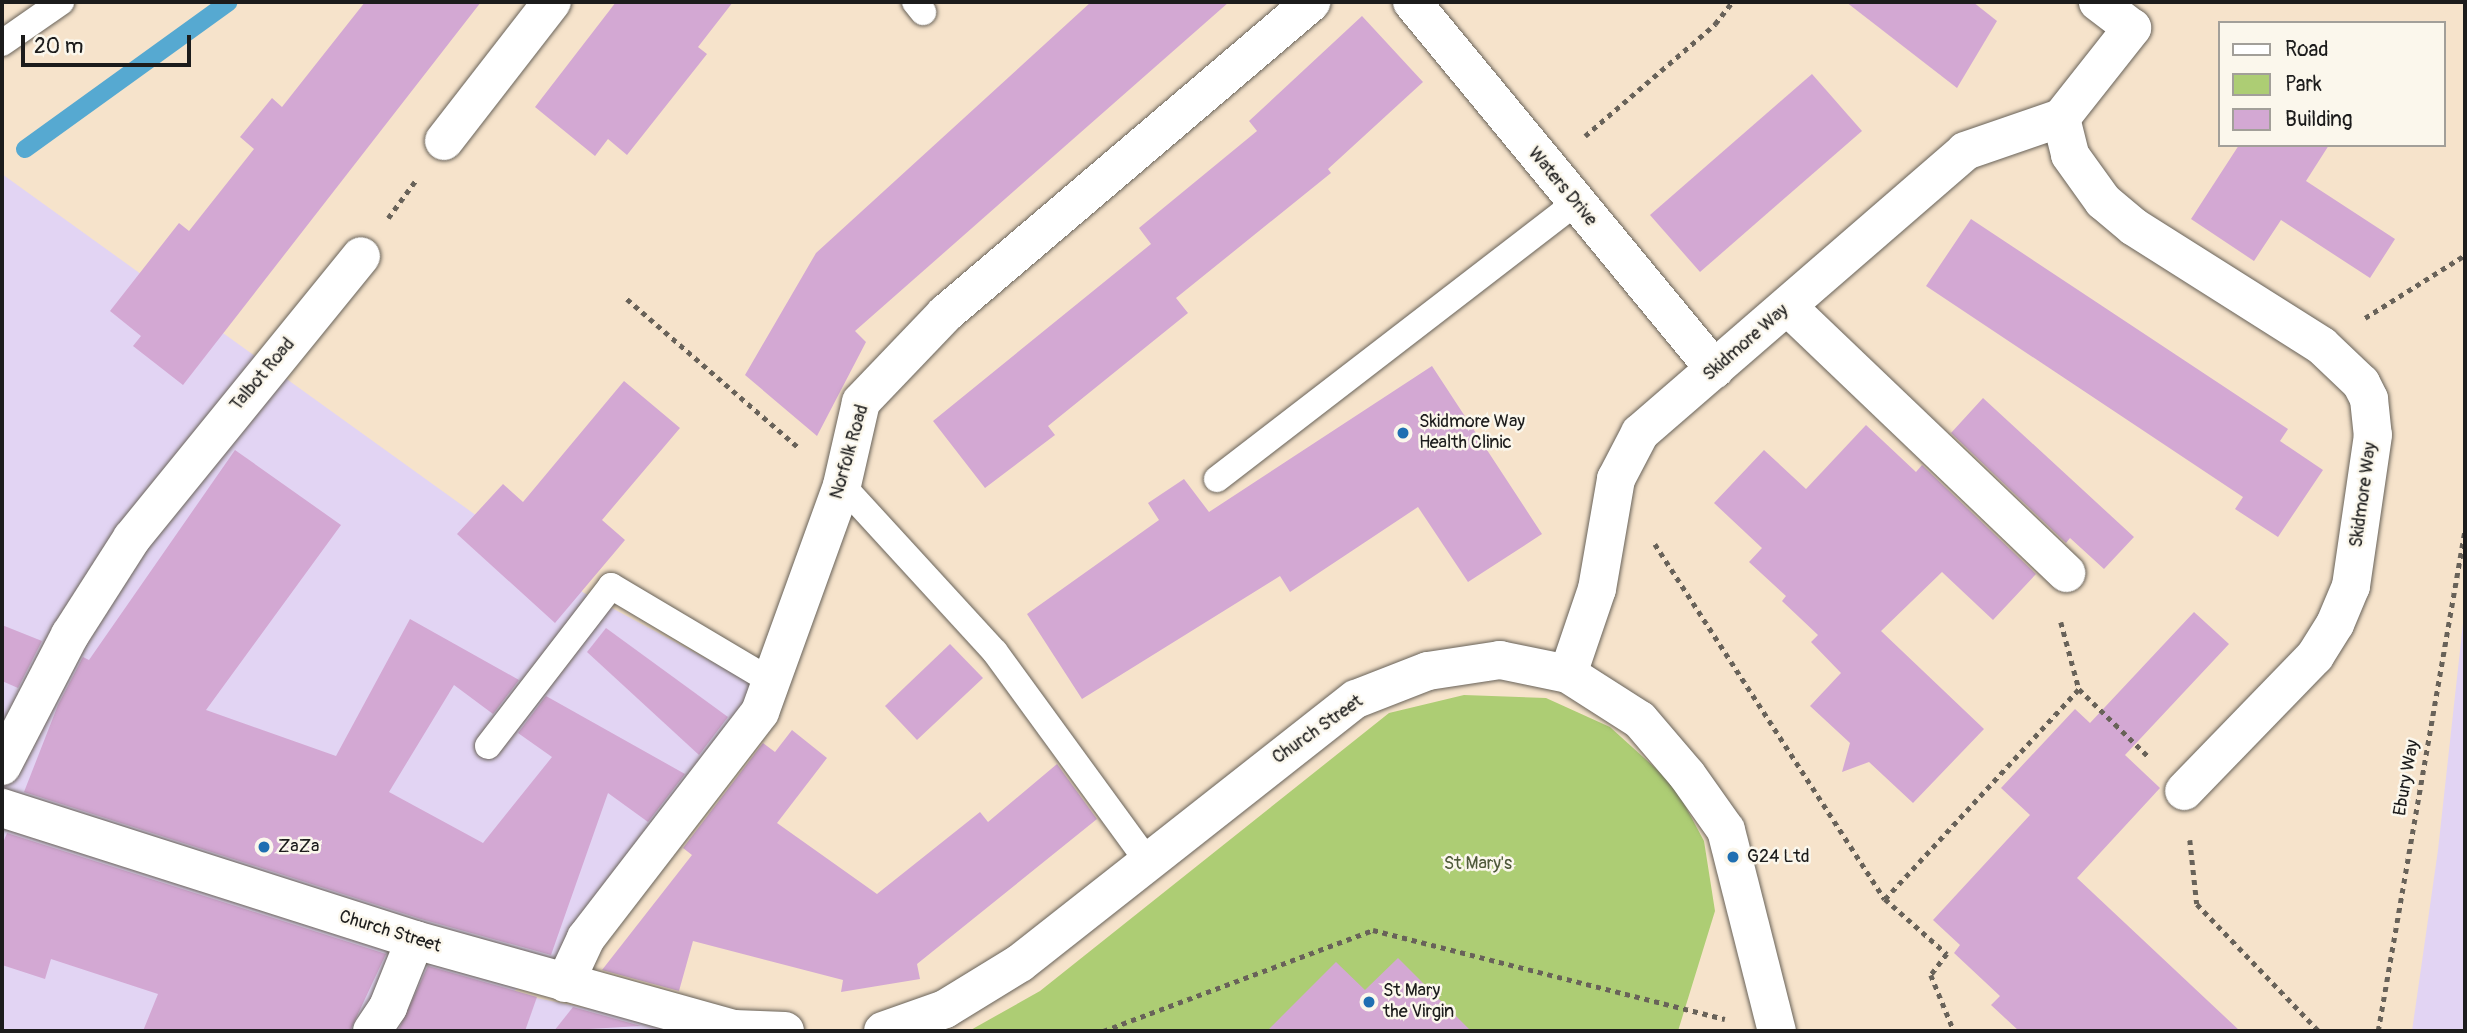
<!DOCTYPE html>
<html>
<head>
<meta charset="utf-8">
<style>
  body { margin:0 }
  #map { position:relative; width:2467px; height:1033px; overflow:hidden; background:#f6e3cb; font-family:Pangolin,sans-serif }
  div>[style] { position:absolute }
  .built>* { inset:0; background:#e2d4f3 }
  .green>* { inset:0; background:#adcd74 }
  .stream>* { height:18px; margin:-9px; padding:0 9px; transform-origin:9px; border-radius:9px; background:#56a9d1 }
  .building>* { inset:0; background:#d3a8d3 }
  .path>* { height:4.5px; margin-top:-2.25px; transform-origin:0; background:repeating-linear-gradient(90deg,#686259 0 5px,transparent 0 10px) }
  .roads { filter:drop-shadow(0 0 2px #686259) drop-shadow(0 0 2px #686259) }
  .service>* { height:26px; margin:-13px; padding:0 13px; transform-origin:13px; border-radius:13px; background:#fff }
  .minor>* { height:38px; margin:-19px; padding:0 19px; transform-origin:19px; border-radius:19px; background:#fff }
  .dots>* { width:19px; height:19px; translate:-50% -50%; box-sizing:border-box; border:4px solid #fbf7ec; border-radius:50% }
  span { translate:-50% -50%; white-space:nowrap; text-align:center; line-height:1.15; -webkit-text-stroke:5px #fbf7ec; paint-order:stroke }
  .street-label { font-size:18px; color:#1c1c1c }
  .poi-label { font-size:18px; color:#1c1c1c }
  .left { translate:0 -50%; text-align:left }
  .park-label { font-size:18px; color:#4f5a3b }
  .frame { position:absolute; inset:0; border:4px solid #1c1c1c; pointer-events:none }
  .legend { position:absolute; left:2218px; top:21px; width:228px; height:126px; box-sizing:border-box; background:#fbf7ec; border:2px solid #a29f99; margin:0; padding:9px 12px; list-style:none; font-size:21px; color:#1c1c1c }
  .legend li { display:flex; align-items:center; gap:14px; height:35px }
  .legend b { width:35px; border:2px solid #a29f99 }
  .scale { position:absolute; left:21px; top:35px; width:170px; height:32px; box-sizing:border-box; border:4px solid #1c1c1c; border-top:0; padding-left:9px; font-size:21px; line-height:24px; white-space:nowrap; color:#1c1c1c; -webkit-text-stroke:5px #fbf7ec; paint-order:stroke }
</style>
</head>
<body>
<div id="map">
  <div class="built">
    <i style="clip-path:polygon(2px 174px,584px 593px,757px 686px,558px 956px,512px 993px,699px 1031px,2px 1031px)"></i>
    <i style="clip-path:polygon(2465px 605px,2465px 1031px,2412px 1031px,2438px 850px)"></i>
  </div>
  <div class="green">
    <i style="clip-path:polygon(1464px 695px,1546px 698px,1610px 727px,1674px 785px,1704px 841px,1715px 911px,1678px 1031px,969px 1031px,1040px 991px,1389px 713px)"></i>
  </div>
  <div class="stream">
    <i style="left:25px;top:149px;width:251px;rotate:-35.8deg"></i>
  </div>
  <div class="building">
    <i style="clip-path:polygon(365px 2px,481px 2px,183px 385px,133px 346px,141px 336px,110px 311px,179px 223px,189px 231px,254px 149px,240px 137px,272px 98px,282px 107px)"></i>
    <i style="clip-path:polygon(616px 2px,733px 2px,698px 47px,707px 54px,627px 155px,608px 139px,595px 156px,535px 107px)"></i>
    <i style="clip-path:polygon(1091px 2px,1229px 2px,855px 331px,866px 342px,817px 436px,745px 375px,816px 253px)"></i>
    <i style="clip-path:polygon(1846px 2px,1973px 2px,1997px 21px,1957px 88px)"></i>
    <i style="clip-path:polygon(1362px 16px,1423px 82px,1328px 169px,1331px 173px,1176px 298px,1188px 313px,1048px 426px,1055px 435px,985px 488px,933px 421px,1151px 244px,1139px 228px,1257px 131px,1249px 121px)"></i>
    <i style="clip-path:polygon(1812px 74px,1862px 131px,1700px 272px,1650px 215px)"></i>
    <i style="clip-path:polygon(2239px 145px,2329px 145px,2306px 181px,2395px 239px,2370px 278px,2281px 220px,2254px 261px,2191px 219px)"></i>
    <i style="clip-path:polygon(1971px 219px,2288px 429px,2280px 441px,2323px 470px,2278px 537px,2235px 509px,2243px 497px,1926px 286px)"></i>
    <i style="clip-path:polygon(1432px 366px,1542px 534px,1468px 582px,1418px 507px,1290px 592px,1280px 576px,1082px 699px,1027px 614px,1159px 520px,1148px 503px,1184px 479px,1209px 512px)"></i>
    <i style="clip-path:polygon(624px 381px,680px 428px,602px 520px,625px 540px,555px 623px,457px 534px,503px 484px,523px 502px)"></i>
    <i style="clip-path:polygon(1983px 398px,2134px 537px,2104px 569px,2070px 538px,2066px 543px,1951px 433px)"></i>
    <i style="clip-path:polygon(1866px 425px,1916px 472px,1922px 465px,2036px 574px,1993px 620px,1942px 572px,1881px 631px,1984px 729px,1913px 803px,1869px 762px,1842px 772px,1850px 743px,1810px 706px,1841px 673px,1811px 642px,1818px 635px,1782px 601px,1786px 596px,1749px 562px,1762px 548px,1714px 503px,1764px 450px,1806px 489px)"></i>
    <i style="clip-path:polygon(235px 450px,341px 525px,206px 710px,336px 756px,410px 619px,519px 680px,493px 714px,454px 685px,389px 792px,483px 843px,552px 757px,518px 733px,546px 696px,685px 774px,648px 822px,608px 793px,551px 955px,421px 919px,24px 792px,58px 705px,83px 657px,89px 660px)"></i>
    <i style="clip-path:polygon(2194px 612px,2229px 644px,2125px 755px,2160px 788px,2077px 878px,2240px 1031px,2019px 1031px,1991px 1005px,2000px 996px,1954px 953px,1960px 945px,1933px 920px,2030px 815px,2001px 788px,2075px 709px,2090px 723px)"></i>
    <i style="clip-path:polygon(2px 625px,42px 641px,18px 688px,2px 681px)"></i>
    <i style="clip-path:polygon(606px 628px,728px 717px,699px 755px,587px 652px)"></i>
    <i style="clip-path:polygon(950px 644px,983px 678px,917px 740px,885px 706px)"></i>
    <i style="clip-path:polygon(792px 730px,827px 758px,777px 823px,877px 894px,980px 812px,988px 822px,1057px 764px,1097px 819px,917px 964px,920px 979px,841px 992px,843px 980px,693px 941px,679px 991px,602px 970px,692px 855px,683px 848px,763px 743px,775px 752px)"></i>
    <i style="clip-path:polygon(7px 833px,386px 954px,350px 1031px,143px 1031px,158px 994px,51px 959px,45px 979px,2px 965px,2px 845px)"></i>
    <i style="clip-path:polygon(1398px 958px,1471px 1031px,1267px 1031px,1336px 962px,1365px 990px)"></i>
    <i style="clip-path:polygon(428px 966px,537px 997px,525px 1031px,398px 1031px)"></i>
    <i style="clip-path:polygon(573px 1007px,641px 1026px,554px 1031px)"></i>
  </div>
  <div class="path">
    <i style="left:1585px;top:136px;width:172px;rotate:-40.7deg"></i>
    <i style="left:1715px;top:24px;width:28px;rotate:-52deg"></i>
    <i style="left:388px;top:218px;width:47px;rotate:-53.6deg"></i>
    <i style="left:627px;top:299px;width:228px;rotate:40.9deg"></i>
    <i style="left:2365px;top:318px;width:118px;rotate:-32.2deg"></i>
    <i style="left:1655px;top:544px;width:423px;rotate:57.1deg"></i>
    <i style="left:1885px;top:899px;width:286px;rotate:-47.3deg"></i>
    <i style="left:2061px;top:622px;width:69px;rotate:75deg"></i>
    <i style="left:2079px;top:689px;width:99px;rotate:44.2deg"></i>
    <i style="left:2190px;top:840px;width:64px;rotate:83.8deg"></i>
    <i style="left:2197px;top:904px;width:176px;rotate:46.2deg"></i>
    <i style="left:1885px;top:899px;width:83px;rotate:41.6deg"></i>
    <i style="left:1947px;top:954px;width:26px;rotate:127deg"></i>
    <i style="left:1931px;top:975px;width:61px;rotate:67.7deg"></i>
    <i style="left:1103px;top:1031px;width:288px;rotate:-20.5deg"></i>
    <i style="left:1373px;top:930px;width:363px;rotate:14.2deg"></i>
    <i style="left:2378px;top:1031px;width:509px;rotate:-80.17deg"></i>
  </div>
  <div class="roads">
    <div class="service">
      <i style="left:915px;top:2px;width:13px;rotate:51deg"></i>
      <i style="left:2px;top:43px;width:72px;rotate:-34.8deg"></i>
      <i style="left:1217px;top:479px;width:452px;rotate:-37.6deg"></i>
      <i style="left:842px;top:485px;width:226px;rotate:47.5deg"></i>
      <i style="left:995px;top:652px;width:260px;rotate:53.9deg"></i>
      <i style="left:488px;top:746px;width:202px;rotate:-52.4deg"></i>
      <i style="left:611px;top:586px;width:186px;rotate:30.7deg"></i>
    </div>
    <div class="minor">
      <i style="left:1412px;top:2px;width:476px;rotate:50.5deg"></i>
      <i style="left:2061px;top:118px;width:38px;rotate:76deg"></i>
      <i style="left:2070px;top:155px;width:57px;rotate:54.3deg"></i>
      <i style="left:2103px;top:201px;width:40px;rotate:40deg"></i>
      <i style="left:2134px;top:227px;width:222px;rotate:32.3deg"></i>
      <i style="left:2322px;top:346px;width:54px;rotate:43.5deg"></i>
      <i style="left:2361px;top:383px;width:18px;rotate:63deg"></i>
      <i style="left:2369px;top:399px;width:36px;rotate:84deg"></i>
      <i style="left:2373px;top:435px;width:153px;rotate:98.3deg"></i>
      <i style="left:2351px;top:586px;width:41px;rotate:112.8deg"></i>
      <i style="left:2335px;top:624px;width:38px;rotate:122deg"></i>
      <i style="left:2315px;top:656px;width:188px;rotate:134.1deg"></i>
      <i style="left:444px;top:141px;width:176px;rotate:-52.2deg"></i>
      <i style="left:1788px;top:307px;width:385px;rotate:43.7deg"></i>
      <i style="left:1568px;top:674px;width:90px;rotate:-71.2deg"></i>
      <i style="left:1597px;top:589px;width:112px;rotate:-80.2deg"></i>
      <i style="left:1616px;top:479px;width:52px;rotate:-62.4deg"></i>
      <i style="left:1640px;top:433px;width:430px;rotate:-40.9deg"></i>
      <i style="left:1965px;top:151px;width:102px;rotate:-19deg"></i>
      <i style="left:2061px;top:118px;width:115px;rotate:-51.7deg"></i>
      <i style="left:2132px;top:28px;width:43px;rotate:-142.6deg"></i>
      <i style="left:2px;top:766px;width:148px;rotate:-62.6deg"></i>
      <i style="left:70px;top:635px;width:115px;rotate:-57.4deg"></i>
      <i style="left:132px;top:538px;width:363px;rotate:-50.9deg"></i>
      <i style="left:2px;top:808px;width:434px;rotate:17.7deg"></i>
      <i style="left:415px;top:940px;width:331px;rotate:15.6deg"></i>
      <i style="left:734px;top:1029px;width:51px;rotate:2.2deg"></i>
      <i style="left:565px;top:983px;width:50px;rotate:-65deg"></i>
      <i style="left:586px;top:938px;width:285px;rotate:-52.4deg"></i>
      <i style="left:760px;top:712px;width:241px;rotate:-70.1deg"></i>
      <i style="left:842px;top:485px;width:85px;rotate:-77.1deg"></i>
      <i style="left:861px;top:402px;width:122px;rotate:-46.3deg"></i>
      <i style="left:945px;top:314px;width:481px;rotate:-40.4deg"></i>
      <i style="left:372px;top:1031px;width:29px;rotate:-56deg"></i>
      <i style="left:388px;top:1007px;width:72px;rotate:-68.1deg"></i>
      <i style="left:883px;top:1031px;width:66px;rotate:-19.5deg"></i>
      <i style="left:945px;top:1009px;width:88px;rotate:-31.5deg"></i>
      <i style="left:1020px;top:963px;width:427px;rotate:-38.2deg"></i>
      <i style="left:1356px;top:699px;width:77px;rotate:-21.3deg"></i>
      <i style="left:1428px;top:671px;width:73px;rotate:-8.7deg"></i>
      <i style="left:1500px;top:660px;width:69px;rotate:11.6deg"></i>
      <i style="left:1568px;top:674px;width:85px;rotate:32.6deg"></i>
      <i style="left:1640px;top:720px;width:72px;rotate:49.5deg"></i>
      <i style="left:1687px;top:775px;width:67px;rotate:54.7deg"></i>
      <i style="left:1726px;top:830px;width:207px;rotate:75.8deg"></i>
    </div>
  </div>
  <div class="dots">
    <i style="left:1403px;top:433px;background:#1f6fb2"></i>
    <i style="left:264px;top:847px;background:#1f6fb2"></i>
    <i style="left:1733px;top:857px;background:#1f6fb2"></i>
    <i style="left:1369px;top:1002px;background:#1f6fb2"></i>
  </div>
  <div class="street-label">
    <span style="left:1562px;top:187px;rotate:50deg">Waters Drive</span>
    <span style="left:1746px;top:343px;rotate:-41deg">Skidmore Way</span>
    <span style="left:263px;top:375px;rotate:-50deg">Talbot Road</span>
    <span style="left:850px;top:452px;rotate:-74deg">Norfolk Road</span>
    <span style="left:2364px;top:495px;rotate:-82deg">Skidmore Way</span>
    <span style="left:1318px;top:730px;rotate:-35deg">Church Street</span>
    <span style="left:2407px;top:778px;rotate:-80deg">Ebury Way</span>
    <span style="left:390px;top:932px;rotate:17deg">Church Street</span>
  </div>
  <div class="poi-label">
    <span class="left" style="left:1419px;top:433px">Skidmore Way<br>Health Clinic</span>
    <span class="left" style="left:278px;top:847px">ZaZa</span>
    <span class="left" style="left:1747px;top:857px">G24 Ltd</span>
    <span class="left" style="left:1383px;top:1002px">St Mary<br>the Virgin</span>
  </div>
  <div class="park-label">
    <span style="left:1478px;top:864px">St Mary's</span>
  </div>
  <div class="frame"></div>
  <ul class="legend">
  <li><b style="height:9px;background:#fff"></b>Road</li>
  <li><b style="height:19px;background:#adcd74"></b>Park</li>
  <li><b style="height:19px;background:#d3a8d3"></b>Building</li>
  </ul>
  <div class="scale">20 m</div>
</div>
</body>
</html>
